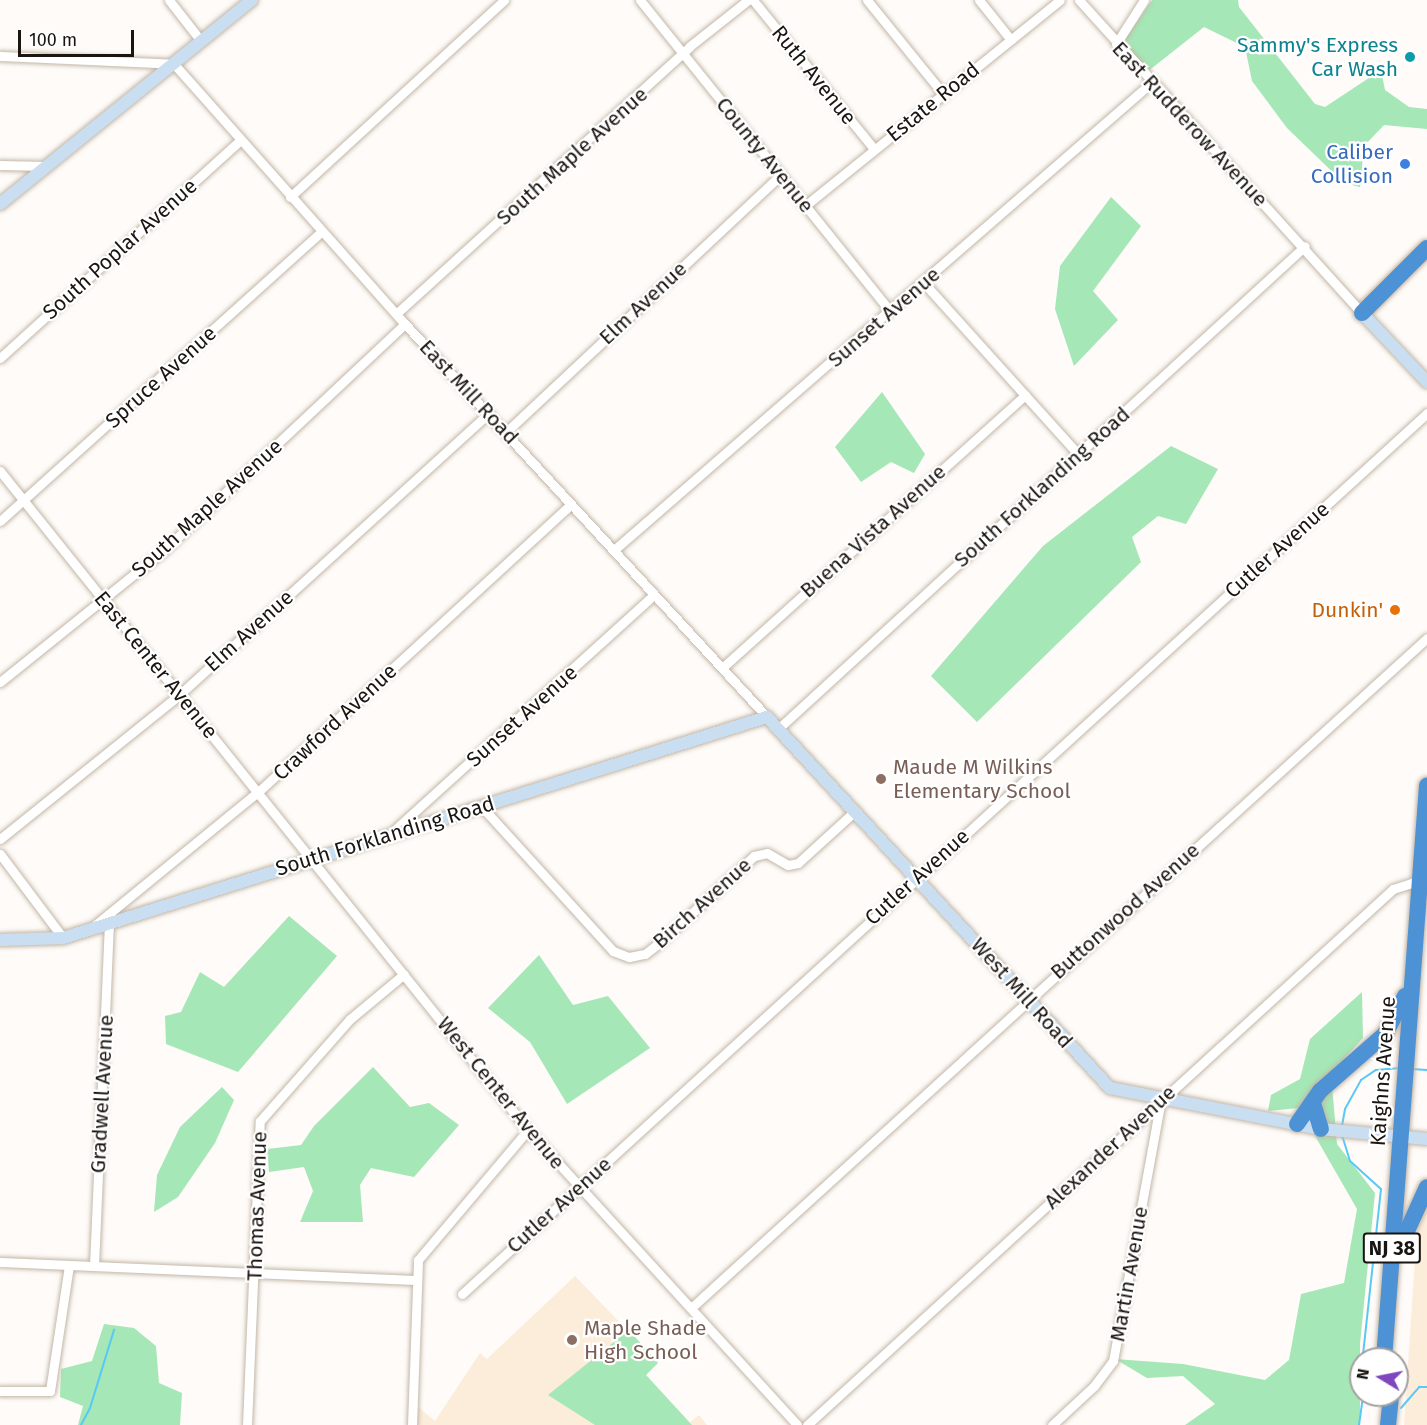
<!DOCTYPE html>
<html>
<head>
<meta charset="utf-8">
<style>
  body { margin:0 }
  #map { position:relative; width:1427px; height:1425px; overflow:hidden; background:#fefbf8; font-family:"Fira Sans",sans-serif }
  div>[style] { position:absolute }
  .built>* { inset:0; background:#fceddb }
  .green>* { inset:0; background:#a5e7b6 }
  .stream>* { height:2px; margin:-1px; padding:0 1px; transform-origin:1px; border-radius:1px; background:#58c9f7 }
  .roads { filter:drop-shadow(0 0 2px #c3b6a7) drop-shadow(0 0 2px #c3b6a7) }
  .street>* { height:9px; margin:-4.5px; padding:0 4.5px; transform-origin:4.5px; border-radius:4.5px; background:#fff }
  .secondary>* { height:12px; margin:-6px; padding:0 6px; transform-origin:6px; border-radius:6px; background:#cadef2 }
  .highway>* { height:16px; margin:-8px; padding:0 8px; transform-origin:8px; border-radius:8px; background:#4d92d4 }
  .dots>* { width:16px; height:16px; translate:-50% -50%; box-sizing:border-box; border:3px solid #fff; border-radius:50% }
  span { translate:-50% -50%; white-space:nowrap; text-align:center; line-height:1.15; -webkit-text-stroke:4.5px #fff; paint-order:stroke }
  .shield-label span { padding:2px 4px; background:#fff; border:2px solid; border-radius:4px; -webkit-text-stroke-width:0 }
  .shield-label { font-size:20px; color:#1a1510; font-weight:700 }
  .culture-label { font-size:21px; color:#0d838f }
  .right { translate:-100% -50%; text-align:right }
  .street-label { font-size:21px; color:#1a1510 }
  .shop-label { font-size:21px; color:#366cbe }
  .food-label { font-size:21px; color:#c56008 }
  .education-label { font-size:21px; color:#785e54 }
  .left { translate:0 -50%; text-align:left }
  .north { position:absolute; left:1349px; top:1347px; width:60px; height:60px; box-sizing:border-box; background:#fff; border:2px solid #a3a19f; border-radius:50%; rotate:280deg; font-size:16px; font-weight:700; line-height:24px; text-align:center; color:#1a1510 }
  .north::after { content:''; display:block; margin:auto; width:21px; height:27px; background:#7f47be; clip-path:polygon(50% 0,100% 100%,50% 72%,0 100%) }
  .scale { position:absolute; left:18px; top:30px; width:116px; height:27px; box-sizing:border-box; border:3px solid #1a1510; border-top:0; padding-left:8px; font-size:18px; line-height:21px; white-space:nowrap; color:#1a1510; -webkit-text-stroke:4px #fff; paint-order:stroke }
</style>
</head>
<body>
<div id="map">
  <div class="built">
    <i style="clip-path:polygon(1427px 1207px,1427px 1425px,1404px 1425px,1417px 1229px)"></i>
    <i style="clip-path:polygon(575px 1276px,658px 1362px,645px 1374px,689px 1423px,699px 1415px,707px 1425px,417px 1425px,418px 1407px,435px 1421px,480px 1353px,487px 1359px)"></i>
  </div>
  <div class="green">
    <i style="clip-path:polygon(1152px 0,1238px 0,1239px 7px,1315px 104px,1325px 107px,1381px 70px,1385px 90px,1409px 107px,1427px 109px,1427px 129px,1384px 125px,1364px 146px,1360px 187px,1344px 183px,1287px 128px,1252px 81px,1245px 47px,1204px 27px,1147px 72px,1124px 41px)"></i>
    <i style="clip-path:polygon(1111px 197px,1141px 226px,1093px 291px,1118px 320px,1074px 366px,1055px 309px,1060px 266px)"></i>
    <i style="clip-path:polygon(882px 392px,925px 454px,914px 473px,891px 462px,861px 482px,835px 447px)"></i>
    <i style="clip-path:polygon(1171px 446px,1218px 469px,1186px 524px,1158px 516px,1132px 537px,1141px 562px,977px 722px,931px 676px,1043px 546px)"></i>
    <i style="clip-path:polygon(289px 916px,337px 956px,238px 1072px,166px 1044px,165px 1016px,181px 1012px,200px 972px,224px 987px)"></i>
    <i style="clip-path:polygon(539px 955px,573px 1005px,608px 996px,650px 1048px,567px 1104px,530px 1042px,488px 1008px)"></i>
    <i style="clip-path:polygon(1362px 992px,1363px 1038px,1331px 1073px,1337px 1144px,1375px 1193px,1360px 1344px,1360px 1425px,1185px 1425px,1215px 1404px,1183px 1376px,1147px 1378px,1115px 1359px,1183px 1364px,1265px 1380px,1289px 1360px,1301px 1294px,1344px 1283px,1357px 1209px,1299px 1108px,1268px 1111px,1271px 1095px,1300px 1079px,1310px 1039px)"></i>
    <i style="clip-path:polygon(373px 1067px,410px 1107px,429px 1103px,459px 1125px,414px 1177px,371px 1168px,360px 1185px,363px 1222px,300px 1222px,313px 1191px,304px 1167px,269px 1172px,267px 1149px,301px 1145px,314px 1126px)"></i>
    <i style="clip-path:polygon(222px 1087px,234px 1100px,215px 1143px,178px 1197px,154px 1212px,157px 1175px,180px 1127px)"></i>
    <i style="clip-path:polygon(104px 1324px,134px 1328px,156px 1346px,159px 1383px,182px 1393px,180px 1425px,78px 1425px,83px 1406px,60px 1397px,61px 1369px,92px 1361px)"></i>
    <i style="clip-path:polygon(629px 1330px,658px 1363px,646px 1375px,692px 1425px,595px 1425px,548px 1395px)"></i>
  </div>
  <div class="stream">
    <i style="left:1412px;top:1069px;width:15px;rotate:4deg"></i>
    <i style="left:1342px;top:1126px;width:17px;rotate:-80deg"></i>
    <i style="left:1345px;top:1109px;width:33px;rotate:-61deg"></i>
    <i style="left:1361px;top:1080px;width:18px;rotate:-34deg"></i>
    <i style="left:1376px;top:1070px;width:24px;rotate:-5deg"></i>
    <i style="left:1342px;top:1135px;width:27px;rotate:73deg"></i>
    <i style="left:1350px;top:1161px;width:42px;rotate:42.1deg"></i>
    <i style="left:1381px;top:1189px;width:186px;rotate:96.2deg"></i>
    <i style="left:1401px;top:1408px;width:28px;rotate:-49deg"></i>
    <i style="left:1419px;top:1387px;width:8px"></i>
    <i style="left:81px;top:1425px;width:19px;rotate:-62deg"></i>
    <i style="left:90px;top:1408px;width:82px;rotate:-72.9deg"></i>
    <i style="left:1359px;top:1425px;width:30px;rotate:-82deg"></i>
  </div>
  <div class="roads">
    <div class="street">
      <i style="left:169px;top:0;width:52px;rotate:52deg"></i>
      <i style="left:640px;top:0;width:399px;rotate:51.2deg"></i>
      <i style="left:753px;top:0;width:192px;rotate:50.9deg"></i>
      <i style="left:867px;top:0;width:121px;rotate:51deg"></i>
      <i style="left:979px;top:0;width:51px;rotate:51.3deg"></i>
      <i style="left:1079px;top:0;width:422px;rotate:47.9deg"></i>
      <i style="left:1116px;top:44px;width:52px;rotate:-57.5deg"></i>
      <i style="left:0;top:56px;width:174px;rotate:2.6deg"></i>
      <i style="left:174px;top:64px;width:348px;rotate:48.4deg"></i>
      <i style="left:405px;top:324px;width:534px;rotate:47.35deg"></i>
      <i style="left:0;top:165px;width:47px;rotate:1.2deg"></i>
      <i style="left:290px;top:197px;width:291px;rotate:-42.6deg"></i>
      <i style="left:806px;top:205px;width:326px;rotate:-38.9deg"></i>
      <i style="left:924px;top:283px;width:230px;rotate:48deg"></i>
      <i style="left:397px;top:313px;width:396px;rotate:-42.3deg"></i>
      <i style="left:690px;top:46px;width:74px;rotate:-38.4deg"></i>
      <i style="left:0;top:358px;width:324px;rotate:-42.2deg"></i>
      <i style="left:506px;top:432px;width:376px;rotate:-43.1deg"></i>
      <i style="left:0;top:471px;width:844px;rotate:51.3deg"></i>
      <i style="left:528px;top:1130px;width:399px;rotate:47.6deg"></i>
      <i style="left:0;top:521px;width:433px;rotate:-42deg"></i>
      <i style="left:614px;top:550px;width:713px;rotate:-41.02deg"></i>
      <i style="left:722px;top:668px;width:408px;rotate:-42deg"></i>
      <i style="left:0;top:682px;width:209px;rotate:-38.8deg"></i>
      <i style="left:163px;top:551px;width:332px;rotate:-43.2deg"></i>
      <i style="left:779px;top:728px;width:713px;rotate:-42.5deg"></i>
      <i style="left:482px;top:807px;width:195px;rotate:47.7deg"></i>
      <i style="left:613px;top:951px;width:17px;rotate:21deg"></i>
      <i style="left:629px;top:957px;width:16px;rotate:-11deg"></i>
      <i style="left:645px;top:954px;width:16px;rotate:-38deg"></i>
      <i style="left:658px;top:944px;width:130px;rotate:-42.5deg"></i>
      <i style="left:754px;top:856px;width:13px;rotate:-13deg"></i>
      <i style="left:767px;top:853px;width:24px;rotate:30deg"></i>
      <i style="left:788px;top:865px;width:10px;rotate:-11deg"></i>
      <i style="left:798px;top:863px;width:77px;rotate:-42.4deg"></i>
      <i style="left:390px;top:834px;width:356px;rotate:-42.2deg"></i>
      <i style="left:0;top:839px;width:230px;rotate:-38.8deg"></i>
      <i style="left:179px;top:695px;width:419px;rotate:-42.3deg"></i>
      <i style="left:0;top:854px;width:105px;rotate:53.1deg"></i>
      <i style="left:94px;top:926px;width:212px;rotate:-39.3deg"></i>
      <i style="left:258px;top:792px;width:425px;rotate:-42.6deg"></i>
      <i style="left:0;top:1262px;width:416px;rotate:2.5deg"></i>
      <i style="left:94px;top:1266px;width:343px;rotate:-87.5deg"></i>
      <i style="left:462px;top:1294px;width:1307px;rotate:-42.39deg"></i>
      <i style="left:691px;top:1308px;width:995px;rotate:-42.31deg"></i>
      <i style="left:0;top:1391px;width:50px"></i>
      <i style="left:50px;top:1391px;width:127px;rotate:-81.4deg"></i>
      <i style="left:247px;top:1425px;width:304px;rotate:-87.6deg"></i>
      <i style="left:260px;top:1121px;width:136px;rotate:-48.6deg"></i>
      <i style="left:350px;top:1019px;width:70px;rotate:-39.8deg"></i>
      <i style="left:412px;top:1425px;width:165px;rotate:-87.9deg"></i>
      <i style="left:418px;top:1260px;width:170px;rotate:-49.8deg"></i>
      <i style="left:807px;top:1425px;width:794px;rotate:-42.45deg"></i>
      <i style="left:1393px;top:889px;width:28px;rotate:-18deg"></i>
      <i style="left:1052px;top:1425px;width:57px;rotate:-42.9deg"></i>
      <i style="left:1094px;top:1386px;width:31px;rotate:-53deg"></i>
      <i style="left:1113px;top:1361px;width:265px;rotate:-79.6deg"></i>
    </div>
    <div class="secondary">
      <i style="left:0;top:204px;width:324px;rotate:-39deg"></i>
      <i style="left:1362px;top:313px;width:95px;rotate:46.7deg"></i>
      <i style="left:0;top:940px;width:63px;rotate:-1.8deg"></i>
      <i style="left:63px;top:938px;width:738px;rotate:-17.43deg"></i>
      <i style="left:767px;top:717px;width:505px;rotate:47.25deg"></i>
      <i style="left:1110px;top:1088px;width:215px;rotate:11deg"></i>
      <i style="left:1321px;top:1129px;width:106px;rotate:5.4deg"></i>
    </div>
    <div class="highway">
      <i style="left:1362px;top:313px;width:92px;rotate:-45deg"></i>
      <i style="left:1313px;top:1103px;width:27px;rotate:73deg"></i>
      <i style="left:1297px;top:1124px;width:40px;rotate:-55.1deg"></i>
      <i style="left:1320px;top:1091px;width:86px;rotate:-41.2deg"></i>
      <i style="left:1385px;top:1034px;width:43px;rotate:-62.2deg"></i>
      <i style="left:1402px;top:1242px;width:60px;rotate:-65.6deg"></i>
      <i style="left:1384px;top:1359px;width:575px;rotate:-85.71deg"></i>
      <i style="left:1388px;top:1425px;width:30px;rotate:-84deg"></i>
    </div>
  </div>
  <div class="dots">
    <i style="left:1410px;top:57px;background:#0f9aa8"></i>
    <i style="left:1405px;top:164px;background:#3f7fe0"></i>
    <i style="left:1395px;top:610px;background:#e8710a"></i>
    <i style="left:881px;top:779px;background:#8d6e63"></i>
    <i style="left:572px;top:1340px;background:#8d6e63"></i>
  </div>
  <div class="shield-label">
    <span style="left:1392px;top:1248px">NJ 38</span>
  </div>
  <div class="culture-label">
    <span class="right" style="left:1398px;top:57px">Sammy's Express<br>Car Wash</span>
  </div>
  <div class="street-label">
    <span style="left:814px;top:75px;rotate:51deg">Ruth Avenue</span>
    <span style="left:933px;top:102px;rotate:-39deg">Estate Road</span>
    <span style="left:1190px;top:124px;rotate:47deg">East Rudderow Avenue</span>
    <span style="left:765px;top:155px;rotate:51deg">County Avenue</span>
    <span style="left:572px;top:156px;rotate:-42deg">South Maple Avenue</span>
    <span style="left:120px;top:249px;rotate:-42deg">South Poplar Avenue</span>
    <span style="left:643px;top:303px;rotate:-43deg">Elm Avenue</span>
    <span style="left:884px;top:317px;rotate:-41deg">Sunset Avenue</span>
    <span style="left:161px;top:377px;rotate:-42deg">Spruce Avenue</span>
    <span style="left:469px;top:392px;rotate:47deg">East Mill Road</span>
    <span style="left:1042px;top:487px;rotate:-42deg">South Forklanding Road</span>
    <span style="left:207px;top:508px;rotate:-42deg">South Maple Avenue</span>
    <span style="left:873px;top:531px;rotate:-42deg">Buena Vista Avenue</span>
    <span style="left:1277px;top:550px;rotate:-42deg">Cutler Avenue</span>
    <span style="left:249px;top:631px;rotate:-42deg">Elm Avenue</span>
    <span style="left:156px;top:665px;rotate:51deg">East Center Avenue</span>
    <span style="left:522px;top:716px;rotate:-42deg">Sunset Avenue</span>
    <span style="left:335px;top:722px;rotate:-43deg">Crawford Avenue</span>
    <span style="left:385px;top:836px;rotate:-17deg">South Forklanding Road</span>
    <span style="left:917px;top:877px;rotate:-42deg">Cutler Avenue</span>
    <span style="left:702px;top:903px;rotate:-42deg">Birch Avenue</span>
    <span style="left:1125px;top:911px;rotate:-42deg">Buttonwood Avenue</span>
    <span style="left:1022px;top:993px;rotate:48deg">West Mill Road</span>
    <span style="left:1383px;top:1071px;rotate:-86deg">Kaighns Avenue</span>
    <span style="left:501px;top:1093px;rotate:51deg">West Center Avenue</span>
    <span style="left:102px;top:1094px;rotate:-87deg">Gradwell Avenue</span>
    <span style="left:1110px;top:1147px;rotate:-43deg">Alexander Avenue</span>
    <span style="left:559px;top:1205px;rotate:-42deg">Cutler Avenue</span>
    <span style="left:257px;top:1206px;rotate:-88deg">Thomas Avenue</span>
    <span style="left:1129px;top:1274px;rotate:-80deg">Martin Avenue</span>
  </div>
  <div class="shop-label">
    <span class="right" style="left:1393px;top:164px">Caliber<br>Collision</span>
  </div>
  <div class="food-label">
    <span class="right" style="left:1383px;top:610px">Dunkin'</span>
  </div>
  <div class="education-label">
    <span class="left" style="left:893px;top:779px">Maude M Wilkins<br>Elementary School</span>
    <span class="left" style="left:584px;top:1340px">Maple Shade<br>High School</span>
  </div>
  <div class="north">N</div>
  <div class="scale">100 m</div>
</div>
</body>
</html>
